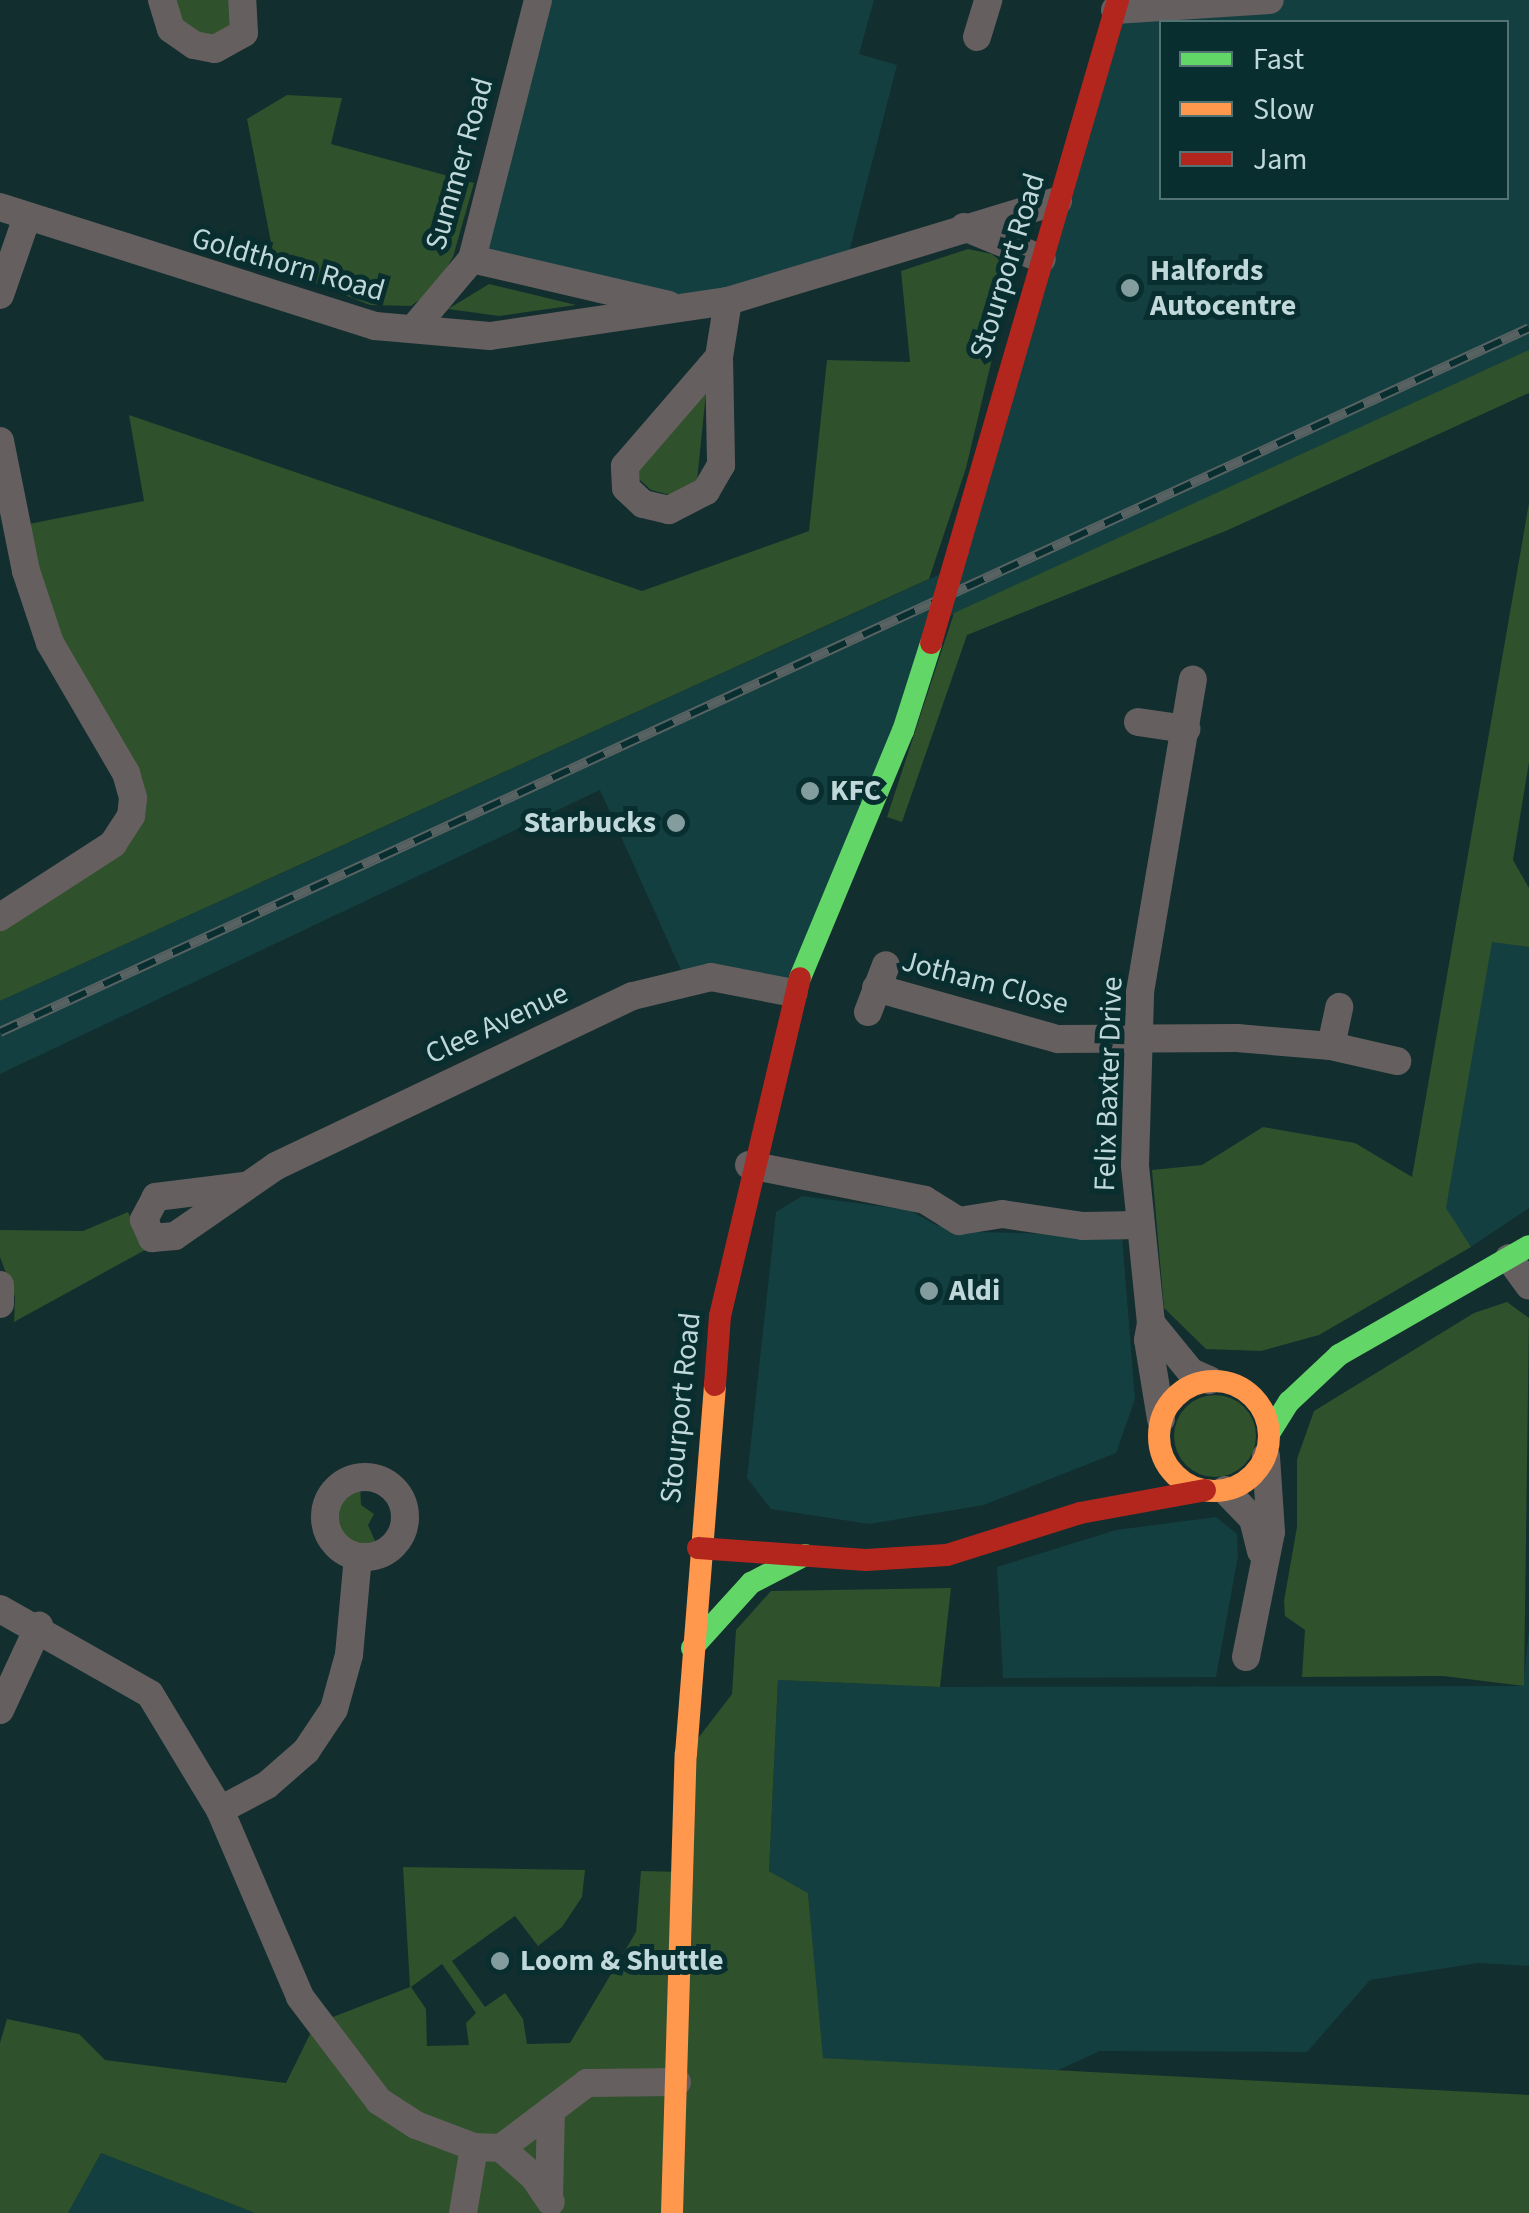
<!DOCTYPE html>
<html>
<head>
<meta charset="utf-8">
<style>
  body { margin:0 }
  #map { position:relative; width:1529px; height:2213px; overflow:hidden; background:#122e2f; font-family:"Source Sans 3",sans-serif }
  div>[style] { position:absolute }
  .built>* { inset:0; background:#133f40 }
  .green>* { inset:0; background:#2f512b }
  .round { border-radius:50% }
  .street>* { height:28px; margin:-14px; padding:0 14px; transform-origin:14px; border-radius:14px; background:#665f5f }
  .street>.ring { margin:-14px; padding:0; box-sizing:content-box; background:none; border:28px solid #665f5f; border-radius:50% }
  .fast>* { height:22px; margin:-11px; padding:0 11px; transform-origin:11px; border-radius:11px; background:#63d668 }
  .slow>* { height:22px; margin:-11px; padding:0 11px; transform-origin:11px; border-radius:11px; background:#ff974d }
  .slow>.ring { margin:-11px; padding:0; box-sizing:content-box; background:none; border:22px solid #ff974d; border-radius:50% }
  .jam>* { height:22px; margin:-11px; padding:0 11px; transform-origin:11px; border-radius:11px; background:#b3261e }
  .rail>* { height:10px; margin-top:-5px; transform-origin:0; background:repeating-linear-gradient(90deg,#082e30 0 19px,#596262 0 38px); box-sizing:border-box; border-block:2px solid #596262 }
  .jam-bridge>* { height:22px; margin:-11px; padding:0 11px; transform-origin:11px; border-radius:11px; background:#b3261e }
  .dots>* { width:28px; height:28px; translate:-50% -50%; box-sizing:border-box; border:5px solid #082e30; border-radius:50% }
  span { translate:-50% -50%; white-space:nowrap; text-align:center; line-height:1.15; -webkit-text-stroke:10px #082e30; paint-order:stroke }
  .street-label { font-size:30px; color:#c0d8d9 }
  .poi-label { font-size:30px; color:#c0d8d9; font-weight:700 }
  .left { translate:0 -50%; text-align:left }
  .right { translate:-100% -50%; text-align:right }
  .legend { position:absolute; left:1159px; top:20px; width:350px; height:180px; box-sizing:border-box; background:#082e30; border:2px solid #527274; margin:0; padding:12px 18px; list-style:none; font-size:30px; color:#c0d8d9 }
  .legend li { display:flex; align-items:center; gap:20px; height:50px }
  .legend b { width:50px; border:2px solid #527274 }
</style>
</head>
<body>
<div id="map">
  <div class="built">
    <i style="clip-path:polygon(538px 0,874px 0,859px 54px,897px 65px,846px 264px,685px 308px,472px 259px)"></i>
    <i style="clip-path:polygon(evenodd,1270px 0,1529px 0,1529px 352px,939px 621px,793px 993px,685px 979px,600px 790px,0 1074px,0 1001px,954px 568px,1115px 10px,1270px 0,1162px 22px,1506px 22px,1506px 198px,1162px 198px,1162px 22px)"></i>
    <i style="clip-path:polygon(1494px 916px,1529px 925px,1529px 1208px,1466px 1250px,1443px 1216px)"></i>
    <i style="clip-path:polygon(802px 1196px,909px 1210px,936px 1225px,978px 1232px,1122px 1236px,1135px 1399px,1116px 1453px,984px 1505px,869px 1524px,771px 1509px,747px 1478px,776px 1212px)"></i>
    <i style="clip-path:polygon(1216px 1517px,1237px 1534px,1238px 1556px,1216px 1677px,1003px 1678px,997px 1567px,1116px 1530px)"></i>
    <i style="clip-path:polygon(1529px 1630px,1529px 1966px,1478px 1963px,1370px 1980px,1307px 2052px,1100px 2051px,1054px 2072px,822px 2058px,808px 1893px,769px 1871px,778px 1680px,940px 1687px,1523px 1686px)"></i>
    <i style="clip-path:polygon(101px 2153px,255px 2213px,68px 2213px)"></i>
  </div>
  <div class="green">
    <i style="clip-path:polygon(162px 0,242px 0,244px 33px,192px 43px)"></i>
    <i style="clip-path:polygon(287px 95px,342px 98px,331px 144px,474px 183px,453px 257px,434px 289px,411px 306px,370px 305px,276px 268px,247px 119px)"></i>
    <i style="clip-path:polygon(968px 249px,992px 254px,1006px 266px,1010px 283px,966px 468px,929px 579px,0 1001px,0 917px,131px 815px,50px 643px,19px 526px,144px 501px,129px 415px,642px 591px,809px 531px,827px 360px,910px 362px,901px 271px)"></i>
    <i style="clip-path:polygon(489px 284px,576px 305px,499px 316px,448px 309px)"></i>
    <i style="clip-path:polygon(1529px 350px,1529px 393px,1228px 530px,967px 635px,902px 822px,887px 817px,954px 613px)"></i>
    <i style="clip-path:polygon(707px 383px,697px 481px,670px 495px,651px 490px,639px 479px,638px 463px)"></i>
    <i style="clip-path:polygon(1529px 503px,1529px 762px,1513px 860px,1529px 888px,1529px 947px,1492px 942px,1446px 1208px,1471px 1247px,1319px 1335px,1261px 1351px,1206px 1349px,1164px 1308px,1152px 1170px,1202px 1165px,1263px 1127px,1355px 1143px,1412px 1177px)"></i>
    <i style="clip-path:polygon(128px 1212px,145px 1250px,14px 1322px,15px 1297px,0 1257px,0 1230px,83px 1231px)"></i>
    <i style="clip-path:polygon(1507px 1302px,1529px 1318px,1524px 1686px,1443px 1676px,1302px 1677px,1305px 1630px,1285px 1616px,1284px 1601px,1297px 1527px,1297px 1459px,1314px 1411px,1474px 1313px)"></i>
    <i class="round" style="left:1174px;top:1395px;width:82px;height:82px"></i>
    <i style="clip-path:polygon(360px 1485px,361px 1505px,374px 1514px,368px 1525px,376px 1543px,364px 1549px,344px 1542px,333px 1523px,341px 1494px)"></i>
    <i style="clip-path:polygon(evenodd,951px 1588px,940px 1687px,778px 1680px,769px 1871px,808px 1893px,823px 2058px,1529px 2095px,1529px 2213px,255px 2213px,101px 2153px,68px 2213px,0 2213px,0 2043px,7px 2019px,79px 2034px,105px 2060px,286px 2083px,315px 2024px,410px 1987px,403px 1867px,585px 1870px,582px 1897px,562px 1927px,538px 1946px,515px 1916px,452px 1961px,485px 2007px,505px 1993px,523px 2019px,527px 2044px,570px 2043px,636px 1932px,641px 1871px,684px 1872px,686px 1754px,732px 1694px,736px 1630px,771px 1591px,951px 1588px,442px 1964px,476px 2013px,466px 2023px,469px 2045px,427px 2046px,426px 2009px,411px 1987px,442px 1964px)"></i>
  </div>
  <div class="street">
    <i style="left:162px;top:0;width:30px;rotate:73deg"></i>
    <i style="left:171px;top:29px;width:28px;rotate:35deg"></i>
    <i style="left:194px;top:45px;width:21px;rotate:11deg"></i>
    <i style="left:215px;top:49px;width:33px;rotate:-29deg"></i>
    <i style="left:244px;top:33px;width:33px;rotate:-93deg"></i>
    <i style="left:1115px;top:10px;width:155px;rotate:-3.7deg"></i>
    <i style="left:977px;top:37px;width:39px;rotate:-73deg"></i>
    <i style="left:0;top:207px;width:393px;rotate:17.6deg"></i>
    <i style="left:375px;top:326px;width:115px;rotate:5deg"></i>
    <i style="left:490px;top:336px;width:241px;rotate:-8.4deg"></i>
    <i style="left:728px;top:301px;width:345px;rotate:-16.9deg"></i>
    <i style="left:964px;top:227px;width:84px;rotate:22.3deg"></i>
    <i style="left:472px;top:259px;width:202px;rotate:13.1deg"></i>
    <i style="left:0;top:295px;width:79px;rotate:-70.9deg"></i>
    <i style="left:413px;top:329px;width:92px;rotate:-49.9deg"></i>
    <i style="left:472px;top:259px;width:267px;rotate:-75.7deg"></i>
    <i style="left:719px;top:357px;width:108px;rotate:88.9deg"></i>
    <i style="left:721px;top:465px;width:30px;rotate:120deg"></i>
    <i style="left:706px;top:491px;width:42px;rotate:152.8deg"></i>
    <i style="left:669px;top:510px;width:27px;rotate:-167deg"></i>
    <i style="left:643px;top:504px;width:23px;rotate:-137deg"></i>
    <i style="left:626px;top:488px;width:22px;rotate:-93deg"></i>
    <i style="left:625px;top:466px;width:144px;rotate:-49.2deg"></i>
    <i style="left:719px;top:357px;width:57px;rotate:-80.9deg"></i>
    <i style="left:0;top:441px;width:133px;rotate:78.7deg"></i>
    <i style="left:26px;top:571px;width:76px;rotate:71.6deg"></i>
    <i style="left:50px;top:643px;width:151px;rotate:59.7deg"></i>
    <i style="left:126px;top:773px;width:26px;rotate:74deg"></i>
    <i style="left:133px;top:798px;width:18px;rotate:96deg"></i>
    <i style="left:131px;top:816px;width:33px;rotate:123deg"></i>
    <i style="left:113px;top:844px;width:135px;rotate:147.1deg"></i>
    <i style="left:1138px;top:722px;width:49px;rotate:8.3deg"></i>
    <i style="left:876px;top:988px;width:189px;rotate:15.7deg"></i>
    <i style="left:1058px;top:1039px;width:179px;rotate:-0.3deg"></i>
    <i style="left:1237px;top:1038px;width:94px;rotate:4.9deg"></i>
    <i style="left:1331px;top:1046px;width:68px;rotate:12.8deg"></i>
    <i style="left:868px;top:1012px;width:50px;rotate:-69deg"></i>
    <i style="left:1331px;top:1046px;width:40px;rotate:-78deg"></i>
    <i style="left:749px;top:1165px;width:179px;rotate:11.2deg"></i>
    <i style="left:925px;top:1200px;width:40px;rotate:32deg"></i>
    <i style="left:959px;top:1221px;width:44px;rotate:-9.2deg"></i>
    <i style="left:1002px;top:1214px;width:82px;rotate:8.4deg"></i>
    <i style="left:1083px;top:1226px;width:55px;rotate:-1deg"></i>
    <i style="left:244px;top:1186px;width:89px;rotate:172.9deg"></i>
    <i style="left:156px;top:1197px;width:26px;rotate:118deg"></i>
    <i style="left:144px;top:1220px;width:20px;rotate:66deg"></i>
    <i style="left:152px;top:1238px;width:23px;rotate:-5deg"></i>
    <i style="left:175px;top:1236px;width:123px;rotate:-34.7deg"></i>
    <i style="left:276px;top:1166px;width:395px;rotate:-25.5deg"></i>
    <i style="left:633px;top:996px;width:80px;rotate:-13.7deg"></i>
    <i style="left:711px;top:977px;width:84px;rotate:11deg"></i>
    <i style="left:1509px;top:1258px;width:34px;rotate:54deg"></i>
    <i style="left:0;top:1285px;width:19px;rotate:90deg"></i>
    <i style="left:1151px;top:1323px;width:159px;rotate:-95.8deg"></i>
    <i style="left:1135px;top:1165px;width:173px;rotate:-88.3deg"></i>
    <i style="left:1140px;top:992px;width:317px;rotate:-80.4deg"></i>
    <i style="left:1161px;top:1419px;width:80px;rotate:-99.3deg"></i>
    <i style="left:1148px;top:1340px;width:17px;rotate:-80deg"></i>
    <i style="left:1151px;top:1323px;width:63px;rotate:50.8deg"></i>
    <i style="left:1191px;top:1372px;width:20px;rotate:24deg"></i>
    <i class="ring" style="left:325px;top:1477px;width:52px;height:52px"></i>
    <i style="left:1225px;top:1490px;width:40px;rotate:46deg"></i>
    <i style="left:1253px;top:1519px;width:33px;rotate:76deg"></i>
    <i style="left:0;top:1609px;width:172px;rotate:29.5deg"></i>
    <i style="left:150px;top:1694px;width:135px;rotate:58.9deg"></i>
    <i style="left:220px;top:1810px;width:203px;rotate:66.8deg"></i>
    <i style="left:300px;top:1997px;width:131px;rotate:52.8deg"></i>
    <i style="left:379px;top:2101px;width:44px;rotate:33deg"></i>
    <i style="left:416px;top:2125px;width:62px;rotate:20.8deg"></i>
    <i style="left:474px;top:2147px;width:27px;rotate:2deg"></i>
    <i style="left:501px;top:2148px;width:108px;rotate:-37.1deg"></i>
    <i style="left:587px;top:2083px;width:90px;rotate:-0.6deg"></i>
    <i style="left:1246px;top:1657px;width:127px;rotate:-78.7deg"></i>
    <i style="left:1271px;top:1532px;width:76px;rotate:-93.8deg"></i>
    <i style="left:0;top:1710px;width:93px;rotate:-65.1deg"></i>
    <i style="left:220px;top:1810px;width:53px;rotate:-28deg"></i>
    <i style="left:267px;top:1785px;width:52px;rotate:-41.1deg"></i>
    <i style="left:306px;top:1751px;width:50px;rotate:-56.3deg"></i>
    <i style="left:334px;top:1709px;width:56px;rotate:-74.5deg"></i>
    <i style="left:349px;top:1655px;width:98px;rotate:-84.8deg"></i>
    <i style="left:501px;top:2148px;width:44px;rotate:41.3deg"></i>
    <i style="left:534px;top:2177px;width:30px;rotate:56deg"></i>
    <i style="left:549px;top:2198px;width:88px;rotate:-88.7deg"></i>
    <i style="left:463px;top:2213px;width:67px;rotate:-80.5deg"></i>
  </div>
  <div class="fast">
    <i style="left:800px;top:978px;width:268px;rotate:-67.4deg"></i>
    <i style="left:903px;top:731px;width:92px;rotate:-72.3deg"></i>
    <i style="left:1270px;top:1432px;width:36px;rotate:-58deg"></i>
    <i style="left:1289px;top:1402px;width:69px;rotate:-43.2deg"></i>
    <i style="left:1339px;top:1355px;width:219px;rotate:-29.8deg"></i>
    <i style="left:692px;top:1648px;width:88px;rotate:-47.8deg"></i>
    <i style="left:751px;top:1583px;width:61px;rotate:-27.4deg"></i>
  </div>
  <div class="slow">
    <i class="ring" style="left:1159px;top:1381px;width:88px;height:88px"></i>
    <i style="left:672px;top:2213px;width:459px;rotate:-88.3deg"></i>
    <i style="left:686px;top:1754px;width:370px;rotate:-85.5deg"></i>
  </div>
  <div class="jam">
    <i style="left:958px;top:550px;width:573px;rotate:-73.78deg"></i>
    <i style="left:715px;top:1385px;width:69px;rotate:-85.9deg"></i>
    <i style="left:720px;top:1316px;width:347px;rotate:-76.7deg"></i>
    <i style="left:698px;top:1548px;width:168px;rotate:4.1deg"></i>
    <i style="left:866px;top:1560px;width:81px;rotate:-3.5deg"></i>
    <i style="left:947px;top:1555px;width:139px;rotate:-17.5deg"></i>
    <i style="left:1080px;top:1513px;width:127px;rotate:-10.4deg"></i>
  </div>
  <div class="rail">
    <i style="left:0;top:1032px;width:1683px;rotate:-24.72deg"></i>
  </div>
  <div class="jam-bridge">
    <i style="left:931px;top:643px;width:97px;rotate:-73.8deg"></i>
  </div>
  <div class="dots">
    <i style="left:1130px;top:288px;background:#839c9e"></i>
    <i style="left:810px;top:791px;background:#839c9e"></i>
    <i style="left:676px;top:823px;background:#839c9e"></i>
    <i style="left:929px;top:1291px;background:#839c9e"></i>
    <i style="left:500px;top:1961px;background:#839c9e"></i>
  </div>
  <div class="street-label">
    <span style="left:460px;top:164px;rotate:-74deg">Summer Road</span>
    <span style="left:288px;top:265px;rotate:16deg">Goldthorn Road</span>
    <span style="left:1008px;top:266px;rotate:-73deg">Stourport Road</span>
    <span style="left:985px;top:983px;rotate:15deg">Jotham Close</span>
    <span style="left:497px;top:1024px;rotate:-25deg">Clee Avenue</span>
    <span style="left:1109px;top:1084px;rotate:-88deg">Felix Baxter Drive</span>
    <span style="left:681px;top:1408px;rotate:-84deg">Stourport Road</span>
  </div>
  <div class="poi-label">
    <span class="left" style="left:1150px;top:288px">Halfords<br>Autocentre</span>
    <span class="left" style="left:830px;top:791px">KFC</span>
    <span class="right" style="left:656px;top:823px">Starbucks</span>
    <span class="left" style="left:949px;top:1291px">Aldi</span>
    <span class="left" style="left:520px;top:1961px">Loom &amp; Shuttle</span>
  </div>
  <ul class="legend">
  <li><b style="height:12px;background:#63d668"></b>Fast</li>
  <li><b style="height:12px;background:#ff974d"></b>Slow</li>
  <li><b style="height:12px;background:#b3261e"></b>Jam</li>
  </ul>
</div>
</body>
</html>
